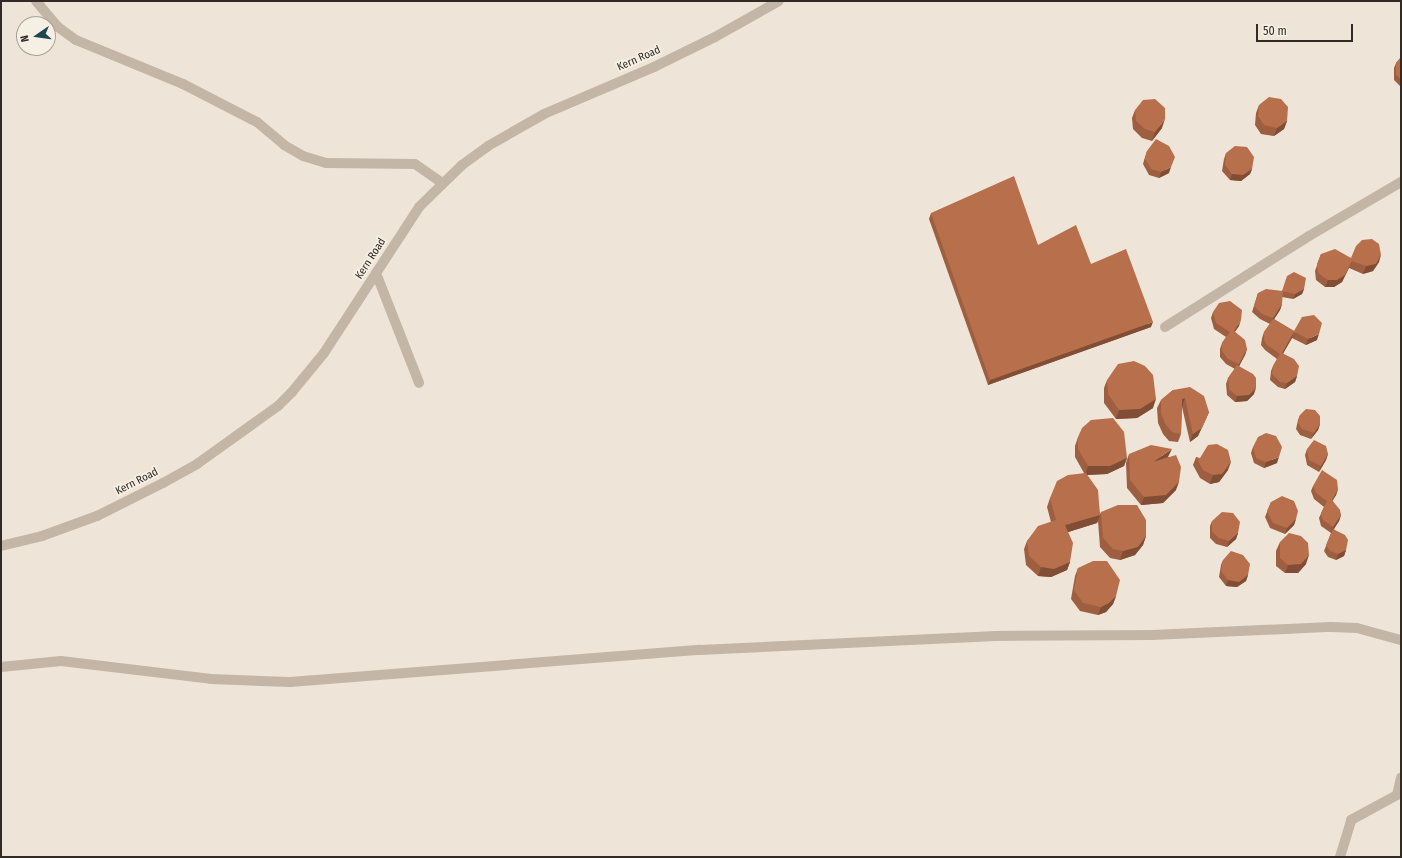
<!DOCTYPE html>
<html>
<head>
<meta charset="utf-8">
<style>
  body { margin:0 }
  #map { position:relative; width:1402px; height:858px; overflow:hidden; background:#eee5d8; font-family:"Fira Sans Condensed",sans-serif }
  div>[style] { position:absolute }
  .minor>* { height:10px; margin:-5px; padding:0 5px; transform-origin:5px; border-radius:5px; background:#c4b6a6 }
  .wall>* { inset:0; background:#9e5f41 }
  .shaded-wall>* { inset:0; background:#814e35 }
  .building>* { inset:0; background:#b86f4c }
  span { translate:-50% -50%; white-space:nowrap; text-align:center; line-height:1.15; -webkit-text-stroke:3.5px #f6efe4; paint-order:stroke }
  .street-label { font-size:11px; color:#312a26 }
  .frame { position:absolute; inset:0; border:2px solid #312a26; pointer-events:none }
  .north { position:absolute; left:16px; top:16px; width:40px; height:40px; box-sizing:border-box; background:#f6efe4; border:1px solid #a7a098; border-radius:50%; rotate:257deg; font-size:11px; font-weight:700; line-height:16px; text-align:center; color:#312a26 }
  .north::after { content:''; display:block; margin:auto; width:14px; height:18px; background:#20474d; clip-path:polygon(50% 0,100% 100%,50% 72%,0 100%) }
  .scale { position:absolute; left:1256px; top:24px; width:97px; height:18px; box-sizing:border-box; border:2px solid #312a26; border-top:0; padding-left:5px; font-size:12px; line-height:14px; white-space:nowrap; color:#312a26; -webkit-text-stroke:3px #f6efe4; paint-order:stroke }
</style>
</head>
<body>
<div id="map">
  <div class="minor">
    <i style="left:36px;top:1px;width:34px;rotate:50deg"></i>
    <i style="left:58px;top:27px;width:22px;rotate:36deg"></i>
    <i style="left:76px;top:40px;width:116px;rotate:22.4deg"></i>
    <i style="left:183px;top:84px;width:83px;rotate:27.2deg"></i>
    <i style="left:257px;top:122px;width:35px;rotate:40deg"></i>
    <i style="left:284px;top:145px;width:22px;rotate:30deg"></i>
    <i style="left:303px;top:156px;width:24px;rotate:17deg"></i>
    <i style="left:326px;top:163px;width:89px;rotate:0.6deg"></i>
    <i style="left:415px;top:164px;width:33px;rotate:35deg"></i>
    <i style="left:376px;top:273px;width:118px;rotate:68.6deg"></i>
    <i style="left:1165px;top:327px;width:170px;rotate:-32.3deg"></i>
    <i style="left:1309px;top:236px;width:107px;rotate:-30.4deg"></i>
    <i style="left:1px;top:546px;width:42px;rotate:-13.7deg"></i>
    <i style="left:42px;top:536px;width:59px;rotate:-20deg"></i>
    <i style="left:97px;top:516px;width:74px;rotate:-26.6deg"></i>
    <i style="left:163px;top:483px;width:39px;rotate:-29deg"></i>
    <i style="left:197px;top:464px;width:100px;rotate:-35.6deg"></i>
    <i style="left:278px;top:406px;width:20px;rotate:-45deg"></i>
    <i style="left:292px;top:392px;width:50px;rotate:-50.6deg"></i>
    <i style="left:324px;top:353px;width:174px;rotate:-56.9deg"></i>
    <i style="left:419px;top:207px;width:60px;rotate:-44.3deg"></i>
    <i style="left:462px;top:165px;width:32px;rotate:-36deg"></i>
    <i style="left:488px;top:146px;width:64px;rotate:-29.7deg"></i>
    <i style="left:544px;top:114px;width:120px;rotate:-23.1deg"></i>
    <i style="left:654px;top:67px;width:68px;rotate:-26.2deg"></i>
    <i style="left:715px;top:37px;width:73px;rotate:-29.4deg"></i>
    <i style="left:1px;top:667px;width:60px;rotate:-5.7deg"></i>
    <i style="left:61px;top:661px;width:151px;rotate:6.8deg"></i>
    <i style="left:211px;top:679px;width:79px;rotate:2.2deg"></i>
    <i style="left:290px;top:682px;width:411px;rotate:-4.5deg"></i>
    <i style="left:700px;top:650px;width:296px;rotate:-2.7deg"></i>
    <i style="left:996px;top:636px;width:156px;rotate:-0.4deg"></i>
    <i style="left:1152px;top:635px;width:179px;rotate:-2.6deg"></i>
    <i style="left:1331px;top:627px;width:26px;rotate:2deg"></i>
    <i style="left:1357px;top:628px;width:46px;rotate:15.3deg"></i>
    <i style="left:1340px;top:857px;width:39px;rotate:-73deg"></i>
    <i style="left:1351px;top:820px;width:52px;rotate:-28.5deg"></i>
    <i style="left:1397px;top:795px;width:18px;rotate:-77deg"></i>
  </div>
  <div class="wall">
    <i style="clip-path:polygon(1401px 57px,1401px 87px,1394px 80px,1394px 68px,1396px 63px)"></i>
    <i style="clip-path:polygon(1259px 105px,1287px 121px,1284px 129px,1274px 136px,1261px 134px,1255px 125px,1256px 113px)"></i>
    <i style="clip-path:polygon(1135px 110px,1162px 128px,1152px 141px,1142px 138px,1133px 129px,1132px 118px)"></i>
    <i style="clip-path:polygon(1147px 151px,1169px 173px,1159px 178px,1149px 175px,1143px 164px,1145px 157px)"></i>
    <i style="clip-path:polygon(1226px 153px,1252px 169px,1250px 174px,1241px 181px,1230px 180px,1222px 171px,1224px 159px)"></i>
    <i style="clip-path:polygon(931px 213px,1038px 245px,1091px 264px,1151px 327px,988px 385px,929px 219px)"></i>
    <i style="clip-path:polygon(1321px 254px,1351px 258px,1379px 262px,1373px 271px,1363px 274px,1349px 268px,1342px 282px,1334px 287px,1325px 287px,1316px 280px,1315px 271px)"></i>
    <i style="clip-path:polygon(1304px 289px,1302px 294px,1293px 299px,1282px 297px,1282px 304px,1280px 310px,1274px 319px,1294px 331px,1317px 340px,1306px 345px,1292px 338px,1283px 353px,1297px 376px,1295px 382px,1285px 389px,1278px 387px,1270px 380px,1271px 371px,1273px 366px,1277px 359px,1265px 350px,1261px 345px,1262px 338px,1264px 332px,1270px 324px,1260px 319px,1252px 312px,1258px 293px)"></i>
    <i style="clip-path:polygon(1213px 312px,1239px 326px,1235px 332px,1247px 349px,1245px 355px,1239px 366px,1254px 394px,1247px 401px,1235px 402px,1227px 395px,1226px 384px,1228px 378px,1235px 369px,1226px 364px,1220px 357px,1220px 349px,1222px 343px,1226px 337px,1214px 329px,1211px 318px)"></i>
    <i style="clip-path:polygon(1107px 380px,1153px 408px,1137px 418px,1116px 419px,1104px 403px,1104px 388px)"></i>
    <i style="clip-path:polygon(1173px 390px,1209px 412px,1198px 436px,1190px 442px,1182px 407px,1181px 434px,1178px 442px,1169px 441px,1163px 434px,1158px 423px,1157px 408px,1161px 400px)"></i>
    <i style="clip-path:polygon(1300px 415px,1320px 424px,1318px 430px,1311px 439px,1300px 435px,1296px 429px,1298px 420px)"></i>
    <i style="clip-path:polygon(1078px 437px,1127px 458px,1124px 466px,1107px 474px,1087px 475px,1100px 514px,1101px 512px,1146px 536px,1143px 545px,1135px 555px,1120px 560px,1110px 558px,1100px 547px,1098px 521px,1097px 523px,1068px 532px,1070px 562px,1067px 570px,1051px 577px,1038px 576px,1026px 565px,1024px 549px,1027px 541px,1051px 522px,1047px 507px,1050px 498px,1084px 473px,1075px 457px,1075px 446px)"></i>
    <i style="clip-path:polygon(1253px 447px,1277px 463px,1264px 468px,1254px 463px,1251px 453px)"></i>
    <i style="clip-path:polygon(1307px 449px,1328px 454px,1326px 460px,1319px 472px,1307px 465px,1305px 455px)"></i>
    <i style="clip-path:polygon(1129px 454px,1169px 457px,1176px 490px,1163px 503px,1141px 505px,1127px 488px,1126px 463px)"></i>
    <i style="clip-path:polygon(1196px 457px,1228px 470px,1219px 482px,1210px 484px,1200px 478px,1193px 465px)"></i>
    <i style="clip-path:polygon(1313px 486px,1338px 489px,1336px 495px,1332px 501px,1341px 515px,1339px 521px,1334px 529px,1346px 550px,1344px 556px,1336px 560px,1328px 557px,1324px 551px,1331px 533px,1321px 526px,1319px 518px,1324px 507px,1314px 499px,1311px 491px)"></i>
    <i style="clip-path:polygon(1271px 502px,1296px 519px,1294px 525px,1285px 534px,1270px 528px,1265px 517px)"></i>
    <i style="clip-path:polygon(1212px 521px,1238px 533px,1236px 539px,1227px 547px,1216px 544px,1210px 538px,1210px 526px)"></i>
    <i style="clip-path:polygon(1280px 542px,1306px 564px,1298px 573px,1285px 573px,1276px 566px,1276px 551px)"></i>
    <i style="clip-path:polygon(1223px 560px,1248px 575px,1246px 581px,1237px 587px,1226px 586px,1219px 577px,1221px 565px)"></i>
    <i style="clip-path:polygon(1078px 568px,1116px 596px,1113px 604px,1106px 612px,1098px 615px,1080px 611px,1071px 599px,1075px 576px)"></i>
  </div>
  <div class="shaded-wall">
    <i style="clip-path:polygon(1165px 119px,1162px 128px,1152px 141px,1155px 132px)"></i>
    <i style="clip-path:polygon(1287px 121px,1284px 129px,1274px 136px,1277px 128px)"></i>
    <i style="clip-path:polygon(1171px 167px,1169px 173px,1159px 178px,1161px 172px)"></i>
    <i style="clip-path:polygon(1252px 169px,1250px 174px,1241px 181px,1230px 180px,1232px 174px)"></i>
    <i style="clip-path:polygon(1381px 255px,1379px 262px,1373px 271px,1363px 274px,1366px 266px)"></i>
    <i style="clip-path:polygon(1352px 261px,1342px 282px,1334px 287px,1325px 287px,1328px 280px)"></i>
    <i style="clip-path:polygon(1304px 289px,1302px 294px,1293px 299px,1295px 294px)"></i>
    <i style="clip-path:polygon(1282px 304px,1280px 310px,1271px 324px,1273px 318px)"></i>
    <i style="clip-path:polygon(1241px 320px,1239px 326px,1231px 336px,1234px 331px)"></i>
    <i style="clip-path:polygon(1153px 322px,1151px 327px,988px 385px,990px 380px)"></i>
    <i style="clip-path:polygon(1294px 332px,1292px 338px,1280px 359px,1282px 353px)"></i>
    <i style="clip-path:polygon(1319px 334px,1317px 340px,1306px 345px,1308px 339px)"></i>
    <i style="clip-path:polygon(1247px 349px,1245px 355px,1237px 370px,1239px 364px)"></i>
    <i style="clip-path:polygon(1297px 376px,1295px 382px,1285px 389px,1287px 383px)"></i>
    <i style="clip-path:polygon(1256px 388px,1254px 394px,1247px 401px,1235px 402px,1237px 396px)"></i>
    <i style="clip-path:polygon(1185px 398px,1182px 407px,1182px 399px)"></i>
    <i style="clip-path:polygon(1156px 399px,1153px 408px,1137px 418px,1116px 419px,1119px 410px)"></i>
    <i style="clip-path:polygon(1209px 412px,1198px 436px,1190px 442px,1193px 434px)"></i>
    <i style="clip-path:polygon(1320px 424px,1318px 430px,1311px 439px,1314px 433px)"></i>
    <i style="clip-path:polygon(1172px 449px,1168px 457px,1153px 462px)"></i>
    <i style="clip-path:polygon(1328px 454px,1326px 460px,1319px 472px,1321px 466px)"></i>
    <i style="clip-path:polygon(1279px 457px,1277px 463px,1264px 468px,1266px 462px)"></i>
    <i style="clip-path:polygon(1127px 458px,1124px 466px,1107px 474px,1085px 475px,1088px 466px)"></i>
    <i style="clip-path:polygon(1231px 462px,1228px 470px,1219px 482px,1210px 484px,1213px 475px)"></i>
    <i style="clip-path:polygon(1179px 482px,1176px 490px,1163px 503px,1141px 505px,1144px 497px)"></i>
    <i style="clip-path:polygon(1338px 489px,1336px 495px,1330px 505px,1332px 500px)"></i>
    <i style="clip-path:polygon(1100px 515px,1097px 523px,1062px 534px,1065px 525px)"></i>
    <i style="clip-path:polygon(1341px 515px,1339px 521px,1331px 533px,1333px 527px)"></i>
    <i style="clip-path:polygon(1296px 519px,1294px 525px,1285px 534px,1287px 528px)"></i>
    <i style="clip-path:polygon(1238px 533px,1236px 539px,1227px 547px,1229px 541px)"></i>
    <i style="clip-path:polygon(1146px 536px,1143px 545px,1135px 555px,1120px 560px,1123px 551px)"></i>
    <i style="clip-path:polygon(1346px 550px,1344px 556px,1336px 560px,1338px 554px)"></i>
    <i style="clip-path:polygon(1309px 555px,1306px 564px,1298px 573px,1285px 573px,1288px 565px)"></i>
    <i style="clip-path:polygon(1070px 562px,1067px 570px,1051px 577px,1038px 576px,1041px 567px)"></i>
    <i style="clip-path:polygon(1248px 575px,1246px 581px,1237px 587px,1226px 586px,1228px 580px)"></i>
    <i style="clip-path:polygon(1116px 596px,1113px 604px,1106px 612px,1098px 615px,1101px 607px)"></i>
  </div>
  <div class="building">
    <i style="clip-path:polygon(1401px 57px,1401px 79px,1396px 75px,1396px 63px)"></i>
    <i style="clip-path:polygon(1269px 97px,1281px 99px,1288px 107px,1287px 121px,1277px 128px,1264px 125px,1258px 116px,1259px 105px)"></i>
    <i style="clip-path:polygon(1155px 99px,1165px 108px,1165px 119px,1155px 132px,1145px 129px,1136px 121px,1135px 110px,1143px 100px)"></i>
    <i style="clip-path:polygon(1156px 139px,1169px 146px,1175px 157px,1171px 167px,1161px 172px,1151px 169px,1145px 159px,1147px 151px)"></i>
    <i style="clip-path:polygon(1235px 146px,1247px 147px,1254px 157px,1252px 169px,1243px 175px,1232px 174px,1225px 165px,1226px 153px)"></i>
    <i style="clip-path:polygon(1014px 176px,1038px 245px,1076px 225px,1091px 264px,1126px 249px,1153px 322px,990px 380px,931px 213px)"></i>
    <i style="clip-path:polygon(1372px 239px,1379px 244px,1381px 255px,1376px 264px,1366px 266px,1352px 261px,1345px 275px,1337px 280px,1328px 280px,1318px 273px,1317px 264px,1321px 254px,1335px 249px,1351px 258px,1356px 246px,1362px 240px)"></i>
    <i style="clip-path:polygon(1294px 272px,1306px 278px,1304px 289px,1295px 294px,1282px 291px,1287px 276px)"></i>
    <i style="clip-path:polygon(1266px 289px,1283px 291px,1282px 304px,1273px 318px,1262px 314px,1254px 306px,1258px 293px)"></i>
    <i style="clip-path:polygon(1230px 301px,1242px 310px,1241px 320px,1234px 331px,1245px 340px,1247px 349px,1239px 364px,1228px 359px,1222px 351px,1222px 343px,1230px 332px,1216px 323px,1213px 312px,1219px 303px)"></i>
    <i style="clip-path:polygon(1314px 315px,1322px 323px,1319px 334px,1308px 339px,1294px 332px,1282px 353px,1294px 359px,1299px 366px,1297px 376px,1287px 383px,1280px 382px,1272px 374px,1273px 366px,1280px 354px,1267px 345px,1264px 340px,1264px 332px,1273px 319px,1294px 331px,1302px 317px)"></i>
    <i style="clip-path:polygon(1134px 361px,1145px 366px,1153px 375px,1156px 399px,1140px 409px,1119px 410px,1108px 394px,1107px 380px,1118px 364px)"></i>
    <i style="clip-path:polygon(1237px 365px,1253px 374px,1256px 378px,1256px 388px,1249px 395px,1237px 396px,1229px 389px,1228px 378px)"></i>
    <i style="clip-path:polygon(1190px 387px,1204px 396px,1209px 412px,1202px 428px,1193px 434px,1185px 398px,1182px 399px,1181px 434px,1172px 432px,1166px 425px,1161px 414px,1161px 400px,1173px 390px)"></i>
    <i style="clip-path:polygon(1306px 409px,1315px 410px,1320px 416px,1320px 424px,1314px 433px,1302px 429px,1298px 423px,1300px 415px)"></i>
    <i style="clip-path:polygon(1113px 418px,1124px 432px,1127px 458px,1110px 466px,1088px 466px,1078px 449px,1078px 437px,1082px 428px,1091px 420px)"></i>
    <i style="clip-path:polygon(1266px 433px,1276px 436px,1282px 447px,1279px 457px,1266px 462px,1256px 458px,1253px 447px,1258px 437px)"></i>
    <i style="clip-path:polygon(1314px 440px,1326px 446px,1328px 454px,1321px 466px,1309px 460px,1307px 449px)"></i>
    <i style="clip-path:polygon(1217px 444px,1228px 450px,1231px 462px,1222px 474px,1213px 475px,1203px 470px,1196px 457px,1200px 458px,1208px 445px)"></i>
    <i style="clip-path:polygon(1151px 445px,1172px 449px,1153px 462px,1176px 455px,1181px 467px,1179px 482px,1166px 495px,1144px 497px,1130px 480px,1129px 454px)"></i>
    <i style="clip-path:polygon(1322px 470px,1337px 480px,1338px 489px,1332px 500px,1340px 510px,1341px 515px,1333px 527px,1323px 520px,1321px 513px,1327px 501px,1316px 493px,1313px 486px)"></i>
    <i style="clip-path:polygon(1086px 473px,1098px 490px,1100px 515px,1065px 525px,1073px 543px,1070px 562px,1054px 569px,1041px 567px,1029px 556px,1027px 541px,1038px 526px,1056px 520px,1050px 498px,1057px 481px,1068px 475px)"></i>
    <i style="clip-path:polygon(1282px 496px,1294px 501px,1298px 511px,1296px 519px,1287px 528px,1273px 523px,1267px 511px,1271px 502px)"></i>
    <i style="clip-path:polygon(1118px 505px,1137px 505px,1146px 520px,1146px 536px,1138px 547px,1123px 551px,1113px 549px,1103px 538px,1101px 512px)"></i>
    <i style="clip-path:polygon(1222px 512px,1233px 513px,1240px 522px,1238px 533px,1229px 541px,1219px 538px,1212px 532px,1212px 521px)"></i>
    <i style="clip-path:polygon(1333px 529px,1345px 535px,1348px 540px,1346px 550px,1338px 554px,1330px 551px,1326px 545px)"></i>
    <i style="clip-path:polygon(1289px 533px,1301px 536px,1308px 543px,1309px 555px,1301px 564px,1288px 565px,1280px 558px,1280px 542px)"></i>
    <i style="clip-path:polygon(1231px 551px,1243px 555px,1250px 564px,1248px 575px,1239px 582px,1228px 580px,1221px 571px,1223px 560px)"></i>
    <i style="clip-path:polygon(1093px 561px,1107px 561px,1120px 580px,1116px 596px,1109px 603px,1101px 607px,1083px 603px,1074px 590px,1078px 568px)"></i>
  </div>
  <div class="street-label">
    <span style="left:639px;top:59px;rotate:-24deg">Kern Road</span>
    <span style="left:371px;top:259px;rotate:-57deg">Kern Road</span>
    <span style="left:137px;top:482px;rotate:-27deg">Kern Road</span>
  </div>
  <div class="frame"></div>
  <div class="north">N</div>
  <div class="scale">50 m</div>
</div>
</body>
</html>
